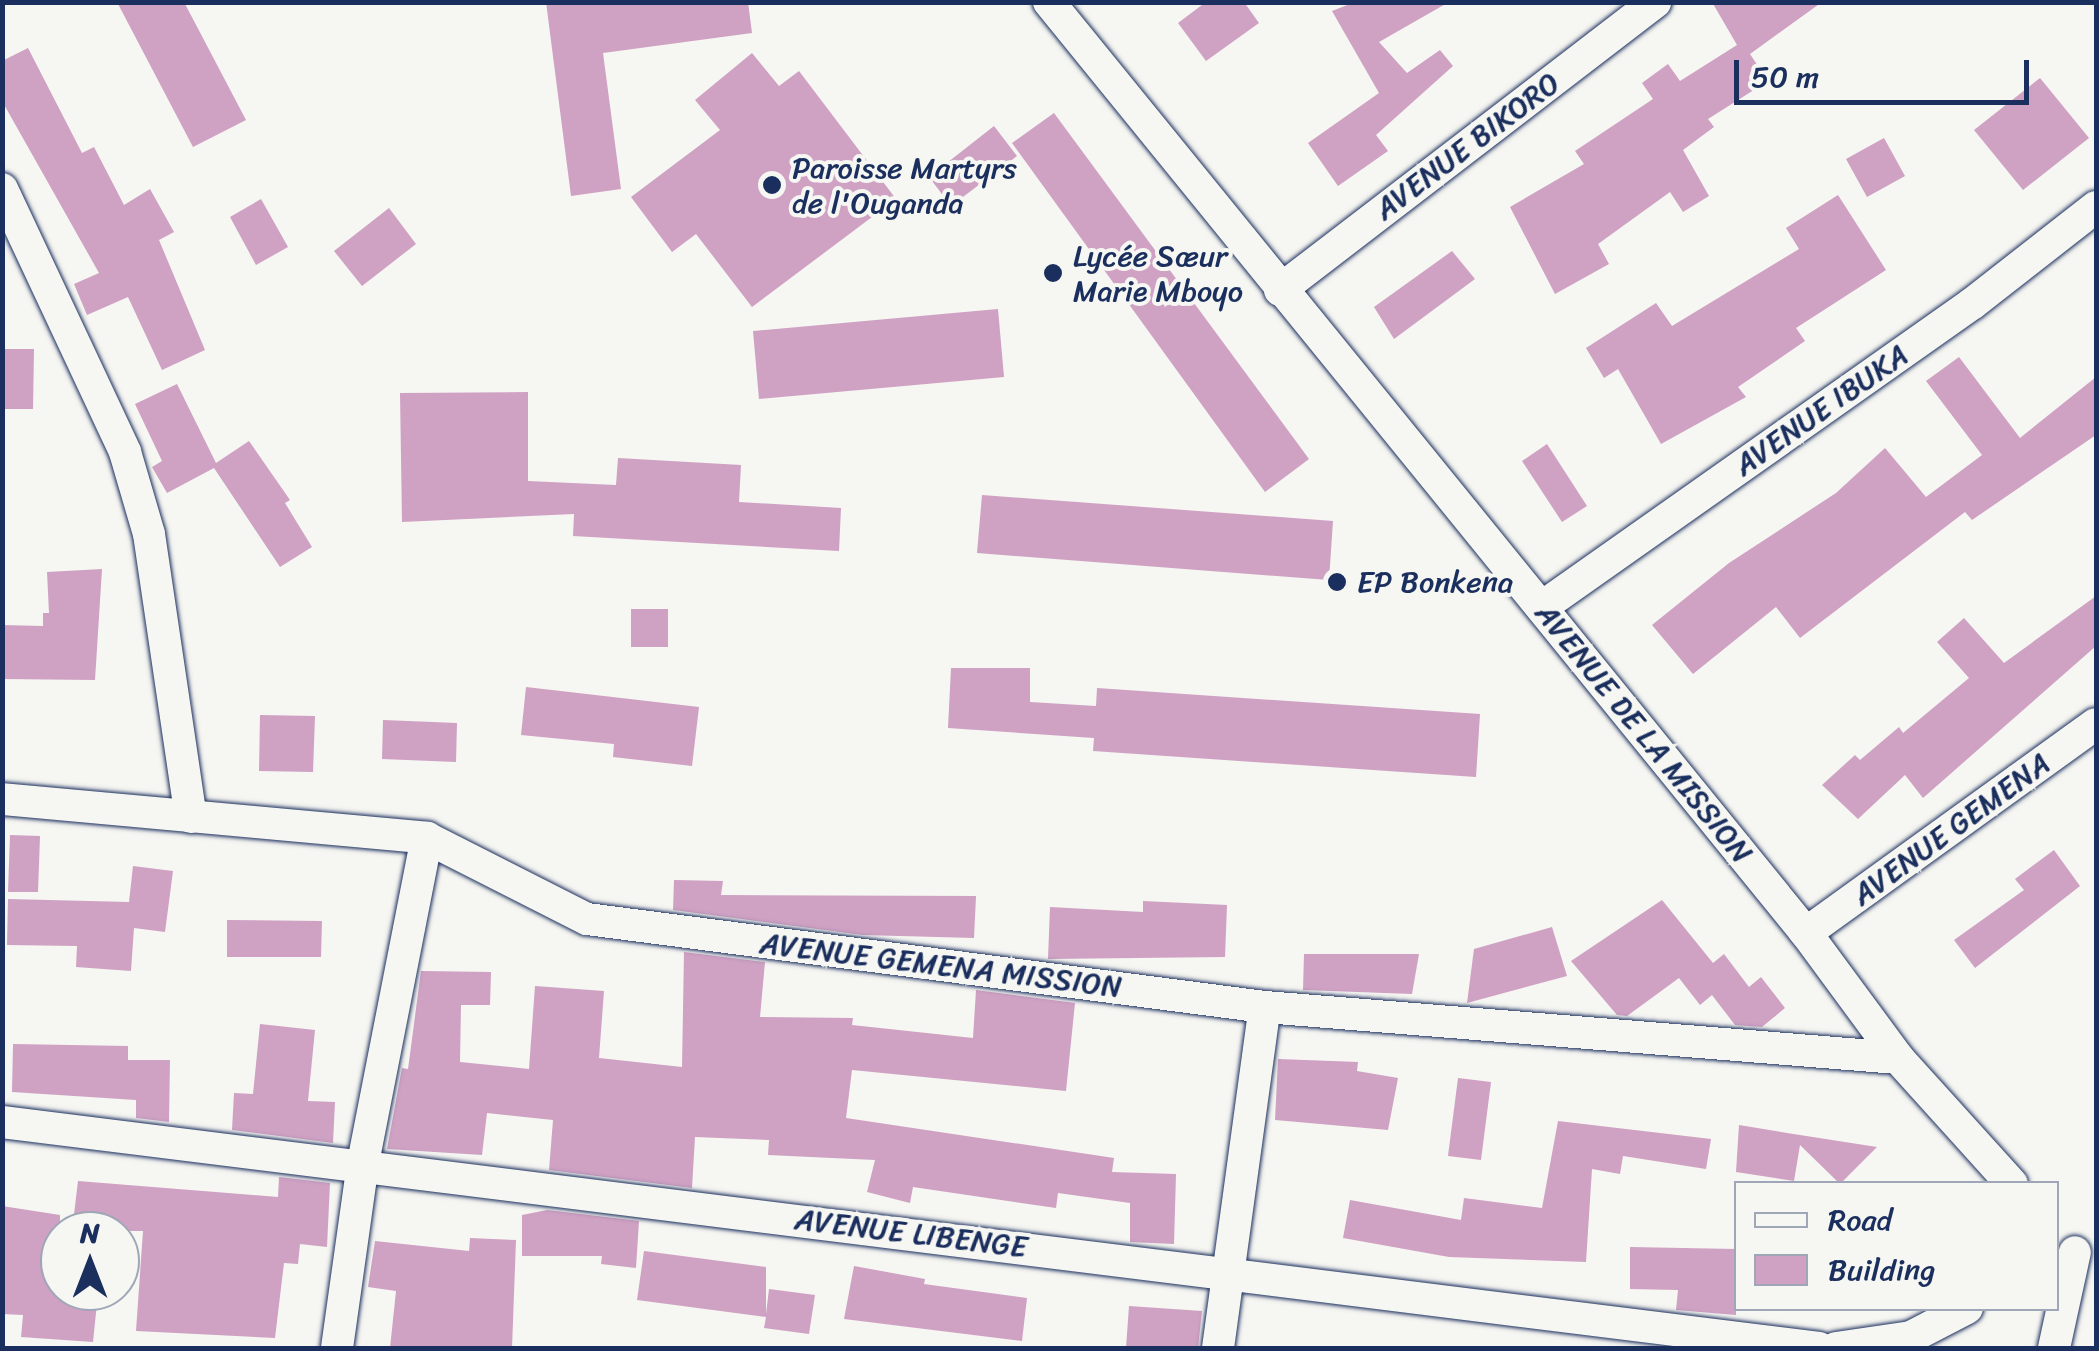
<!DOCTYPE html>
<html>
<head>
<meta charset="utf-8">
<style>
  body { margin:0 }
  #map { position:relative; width:2099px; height:1351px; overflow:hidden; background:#f6f6f2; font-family:Sriracha,sans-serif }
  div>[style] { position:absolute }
  .building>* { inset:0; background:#cfa1c3 }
  .roads { filter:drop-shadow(0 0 2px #1b2f5e) drop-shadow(0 0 2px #1b2f5e) }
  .street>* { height:32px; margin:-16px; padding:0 16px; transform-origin:16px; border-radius:16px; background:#f6f6f2 }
  .dots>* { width:28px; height:28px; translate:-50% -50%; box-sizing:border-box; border:5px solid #f6f6f2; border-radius:50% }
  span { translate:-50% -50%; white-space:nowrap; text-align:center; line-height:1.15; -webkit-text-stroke:8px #f6f6f2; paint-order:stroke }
  .street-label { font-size:30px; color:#1b2f5e }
  .poi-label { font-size:30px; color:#1b2f5e }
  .left { translate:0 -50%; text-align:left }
  .frame { position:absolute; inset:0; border:5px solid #1b2f5e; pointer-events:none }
  .legend { position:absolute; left:1734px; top:1181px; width:325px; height:130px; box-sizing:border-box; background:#f6f6f2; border:2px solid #9ea6b7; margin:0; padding:12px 18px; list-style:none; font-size:30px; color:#1b2f5e }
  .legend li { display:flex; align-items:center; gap:20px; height:50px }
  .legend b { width:50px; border:2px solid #9ea6b7 }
  .north { position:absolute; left:40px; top:1211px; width:100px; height:100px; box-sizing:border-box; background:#f6f6f2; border:2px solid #9ea6b7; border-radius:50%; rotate:0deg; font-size:28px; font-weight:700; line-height:40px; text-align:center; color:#1b2f5e }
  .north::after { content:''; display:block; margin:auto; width:35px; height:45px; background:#1b2f5e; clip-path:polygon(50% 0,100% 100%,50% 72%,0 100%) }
  .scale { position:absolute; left:1734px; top:60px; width:295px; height:45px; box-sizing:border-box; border:5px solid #1b2f5e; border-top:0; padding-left:12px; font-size:30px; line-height:35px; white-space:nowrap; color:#1b2f5e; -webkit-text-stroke:8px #f6f6f2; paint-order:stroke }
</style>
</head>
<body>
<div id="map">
  <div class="building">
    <i style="clip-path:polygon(117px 2px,184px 2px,246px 120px,193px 147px)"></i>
    <i style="clip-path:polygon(546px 2px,748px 2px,752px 33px,603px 53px,621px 189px,571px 196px)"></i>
    <i style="clip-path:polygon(1206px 2px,1244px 2px,1259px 23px,1206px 61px,1178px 23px)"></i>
    <i style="clip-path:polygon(1355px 2px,1449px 2px,1379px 42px,1407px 73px,1440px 50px,1453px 66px,1376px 135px,1388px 151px,1338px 186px,1308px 143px,1379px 93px,1332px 11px)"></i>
    <i style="clip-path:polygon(1712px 2px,1822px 2px,1750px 54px,1768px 81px,1708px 119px,1714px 127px,1683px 150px,1709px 196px,1683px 212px,1670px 192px,1598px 244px,1609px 264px,1555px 294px,1510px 207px,1584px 164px,1575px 151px,1653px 99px,1642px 83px,1668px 64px,1680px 81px,1737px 45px)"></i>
    <i style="clip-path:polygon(28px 48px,82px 153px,94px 147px,124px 205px,150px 189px,174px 232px,159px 240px,205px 350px,162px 370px,128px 297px,87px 315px,74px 284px,99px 273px,2px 101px,2px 61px)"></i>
    <i style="clip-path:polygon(752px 53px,779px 86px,799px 71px,896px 199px,752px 307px,696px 234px,672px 252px,631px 197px,720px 130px,695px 100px)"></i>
    <i style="clip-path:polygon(2040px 78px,2089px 138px,2023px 190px,1974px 130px)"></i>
    <i style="clip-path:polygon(1054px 113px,1309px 459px,1265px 492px,1012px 143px)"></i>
    <i style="clip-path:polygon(994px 126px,1017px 156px,951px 206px,929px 177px)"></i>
    <i style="clip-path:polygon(1884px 138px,1905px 176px,1867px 197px,1846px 159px)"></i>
    <i style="clip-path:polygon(1838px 195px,1886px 270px,1796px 328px,1805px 341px,1738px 387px,1746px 397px,1661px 444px,1618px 369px,1604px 378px,1586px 348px,1656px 303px,1672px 326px,1799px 249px,1786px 228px)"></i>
    <i style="clip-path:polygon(261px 199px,288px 247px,256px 265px,230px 217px)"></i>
    <i style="clip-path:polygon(389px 208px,416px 244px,362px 286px,334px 251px)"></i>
    <i style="clip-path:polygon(1452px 251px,1475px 279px,1394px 339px,1374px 307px)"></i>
    <i style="clip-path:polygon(998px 309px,1004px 377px,759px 399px,753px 331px)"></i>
    <i style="clip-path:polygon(2px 349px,34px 349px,33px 409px,2px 409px)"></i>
    <i style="clip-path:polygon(1959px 357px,2020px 438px,2096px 377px,2096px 435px,1972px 520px,1965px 512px,1800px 638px,1776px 607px,1693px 674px,1652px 625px,1729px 563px,1836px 493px,1885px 448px,1926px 497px,1982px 455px,1926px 381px)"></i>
    <i style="clip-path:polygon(177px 384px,216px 463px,249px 441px,290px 500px,285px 503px,312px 547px,280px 567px,214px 468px,167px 493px,152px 467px,162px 461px,135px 404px)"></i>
    <i style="clip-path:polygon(528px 392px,528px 481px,616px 485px,618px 458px,741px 465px,739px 502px,841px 508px,839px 551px,573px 536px,574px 514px,402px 522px,400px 393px)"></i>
    <i style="clip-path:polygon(1547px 444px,1587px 506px,1562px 522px,1522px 461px)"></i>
    <i style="clip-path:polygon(982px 495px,1333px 521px,1329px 580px,977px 553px)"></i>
    <i style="clip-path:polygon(102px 569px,95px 680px,2px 679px,2px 625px,43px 626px,43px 613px,49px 613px,47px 572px)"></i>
    <i style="clip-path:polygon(2096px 596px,2096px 646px,1923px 798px,1905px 775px,1858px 819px,1822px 785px,1855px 755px,1860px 760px,1899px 727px,1903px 733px,1969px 678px,1937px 642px,1964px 618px,2004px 663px)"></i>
    <i style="clip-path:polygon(631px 609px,668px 609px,668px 647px,631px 647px)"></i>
    <i style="clip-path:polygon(951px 668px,1030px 668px,1030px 702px,1096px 706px,1097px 688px,1480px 714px,1476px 777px,1093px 751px,1094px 738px,948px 728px)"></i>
    <i style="clip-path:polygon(526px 687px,699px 707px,692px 766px,613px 757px,614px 744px,521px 735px)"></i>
    <i style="clip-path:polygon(260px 715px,315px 716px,313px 772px,259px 771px)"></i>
    <i style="clip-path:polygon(383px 720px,457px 723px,456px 762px,382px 759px)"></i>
    <i style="clip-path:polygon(10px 835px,40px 836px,38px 892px,8px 892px)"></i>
    <i style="clip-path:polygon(2054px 850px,2080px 886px,1975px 968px,1954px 940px,2024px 890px,2015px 879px)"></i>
    <i style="clip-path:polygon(133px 866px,173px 871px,165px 932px,134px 928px,131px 971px,76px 967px,77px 946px,7px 945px,8px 899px,129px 902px)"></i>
    <i style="clip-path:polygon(674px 880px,723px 881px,721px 895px,976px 896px,974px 938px,863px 935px,673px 910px)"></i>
    <i style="clip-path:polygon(1662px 900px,1713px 963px,1724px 954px,1749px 987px,1761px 977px,1785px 1008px,1762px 1027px,1735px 1025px,1712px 995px,1700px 1005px,1679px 978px,1627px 1016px,1617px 1015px,1571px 961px)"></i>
    <i style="clip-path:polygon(1143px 901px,1227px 905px,1225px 957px,1048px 959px,1050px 907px,1143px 912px)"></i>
    <i style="clip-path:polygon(227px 920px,322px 921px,321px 957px,227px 957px)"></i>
    <i style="clip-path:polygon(1552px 927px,1567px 976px,1467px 1003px,1474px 949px)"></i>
    <i style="clip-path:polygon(684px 952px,765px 962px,760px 1017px,853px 1018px,852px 1025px,973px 1038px,976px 990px,1075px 1003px,1066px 1091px,852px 1070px,846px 1118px,1114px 1158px,1112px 1172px,1176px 1174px,1174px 1244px,1130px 1242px,1130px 1203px,1058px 1193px,1056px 1208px,913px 1187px,910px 1203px,867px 1192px,875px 1160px,768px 1155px,769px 1140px,695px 1137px,692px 1188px,549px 1170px,553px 1120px,487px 1113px,482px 1155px,387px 1149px,402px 1068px,408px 1069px,421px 971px,491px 972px,490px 1005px,461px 1005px,460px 1062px,529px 1069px,535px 986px,604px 991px,599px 1058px,682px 1067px)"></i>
    <i style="clip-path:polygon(1304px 954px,1419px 954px,1412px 994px,1303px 990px)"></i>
    <i style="clip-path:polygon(260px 1024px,315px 1030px,308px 1101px,335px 1102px,333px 1143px,232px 1130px,234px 1093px,253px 1094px)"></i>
    <i style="clip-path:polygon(13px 1044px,128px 1046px,128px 1060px,170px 1060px,169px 1122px,136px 1118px,136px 1100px,12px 1092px)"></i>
    <i style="clip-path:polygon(1278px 1059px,1358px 1062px,1357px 1071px,1398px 1078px,1388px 1130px,1275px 1120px)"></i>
    <i style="clip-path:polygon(1458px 1078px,1491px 1082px,1481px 1160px,1448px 1156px)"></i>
    <i style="clip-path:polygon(1558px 1121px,1711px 1139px,1706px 1169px,1623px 1156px,1620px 1174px,1592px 1169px,1586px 1262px,1449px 1257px,1343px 1238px,1350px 1200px,1461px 1220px,1464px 1198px,1542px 1208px)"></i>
    <i style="clip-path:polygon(1739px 1125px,1787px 1133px,1877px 1147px,1840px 1184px,1800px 1145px,1794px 1181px,1736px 1172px)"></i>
    <i style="clip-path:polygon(279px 1177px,330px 1183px,327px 1247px,300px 1244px,298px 1264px,284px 1263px,275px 1338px,136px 1331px,143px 1231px,72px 1231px,78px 1181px,278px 1197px)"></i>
    <i style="clip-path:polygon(2px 1206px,60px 1215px,60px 1300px,97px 1303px,93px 1342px,21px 1337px,23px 1315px,2px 1314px)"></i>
    <i style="clip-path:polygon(547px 1210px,639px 1221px,636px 1268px,601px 1264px,602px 1256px,522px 1256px,522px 1215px)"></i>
    <i style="clip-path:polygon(470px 1238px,516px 1240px,512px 1348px,390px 1348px,396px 1291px,368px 1287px,375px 1241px,469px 1251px)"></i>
    <i style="clip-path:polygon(1630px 1247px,1736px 1249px,1736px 1315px,1676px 1310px,1678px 1290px,1630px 1289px)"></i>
    <i style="clip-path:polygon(644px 1251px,766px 1267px,766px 1314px,769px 1289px,815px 1295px,809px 1334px,764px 1328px,766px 1317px,637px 1300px)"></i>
    <i style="clip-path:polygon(854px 1266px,925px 1279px,924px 1284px,1027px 1298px,1022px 1341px,844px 1319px)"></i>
    <i style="clip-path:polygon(1129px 1306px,1202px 1311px,1198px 1348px,1126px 1348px)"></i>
  </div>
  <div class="roads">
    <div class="street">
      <i style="left:1049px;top:2px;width:1200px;rotate:50.89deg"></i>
      <i style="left:1806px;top:933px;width:155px;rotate:53.6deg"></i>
      <i style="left:1898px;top:1058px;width:170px;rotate:47.9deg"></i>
      <i style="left:2px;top:189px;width:290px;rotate:64.9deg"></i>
      <i style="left:125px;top:452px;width:85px;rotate:73.7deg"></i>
      <i style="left:149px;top:534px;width:286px;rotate:81.6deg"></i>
      <i style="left:1280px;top:290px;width:473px;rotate:-37.5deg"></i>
      <i style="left:1542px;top:607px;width:527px;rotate:-35.2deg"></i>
      <i style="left:1973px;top:303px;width:156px;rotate:-38deg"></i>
      <i style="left:2px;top:799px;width:427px;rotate:5.2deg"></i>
      <i style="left:427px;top:838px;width:179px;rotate:26.9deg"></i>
      <i style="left:587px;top:919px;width:684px;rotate:7.4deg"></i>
      <i style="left:1265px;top:1007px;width:635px;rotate:4.61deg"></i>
      <i style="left:1806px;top:933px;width:357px;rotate:-35.8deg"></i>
      <i style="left:2px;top:1122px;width:1831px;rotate:7.09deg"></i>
      <i style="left:337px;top:1348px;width:187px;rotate:-82deg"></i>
      <i style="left:363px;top:1163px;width:331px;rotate:-78.9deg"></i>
      <i style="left:1218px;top:1348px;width:344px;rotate:-82.2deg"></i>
      <i style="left:1836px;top:1348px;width:76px;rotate:-8.3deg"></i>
      <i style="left:1911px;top:1337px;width:63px;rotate:-27.4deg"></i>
      <i style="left:2054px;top:1348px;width:98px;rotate:-77.7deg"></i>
    </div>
  </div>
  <div class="dots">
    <i style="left:772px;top:185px;background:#1b2f5e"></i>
    <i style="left:1053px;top:273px;background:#1b2f5e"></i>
    <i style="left:1337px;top:582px;background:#1b2f5e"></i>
  </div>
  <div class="street-label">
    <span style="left:1467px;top:146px;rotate:-37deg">AVENUE BIKORO</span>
    <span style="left:1821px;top:410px;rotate:-35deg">AVENUE IBUKA</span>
    <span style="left:1644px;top:733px;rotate:51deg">AVENUE DE LA MISSION</span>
    <span style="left:1951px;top:829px;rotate:-36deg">AVENUE GEMENA</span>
    <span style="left:941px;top:965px;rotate:7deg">AVENUE GEMENA MISSION</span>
    <span style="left:911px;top:1233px;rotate:7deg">AVENUE LIBENGE</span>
  </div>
  <div class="poi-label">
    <span class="left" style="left:792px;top:185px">Paroisse Martyrs<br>de l'Ouganda</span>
    <span class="left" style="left:1073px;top:273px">Lycée Sœur<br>Marie Mboyo</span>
    <span class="left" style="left:1357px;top:582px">EP Bonkena</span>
  </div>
  <div class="frame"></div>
  <ul class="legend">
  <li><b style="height:12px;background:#f6f6f2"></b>Road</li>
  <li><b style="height:28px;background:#cfa1c3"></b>Building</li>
  </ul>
  <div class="north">N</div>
  <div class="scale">50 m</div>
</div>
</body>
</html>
